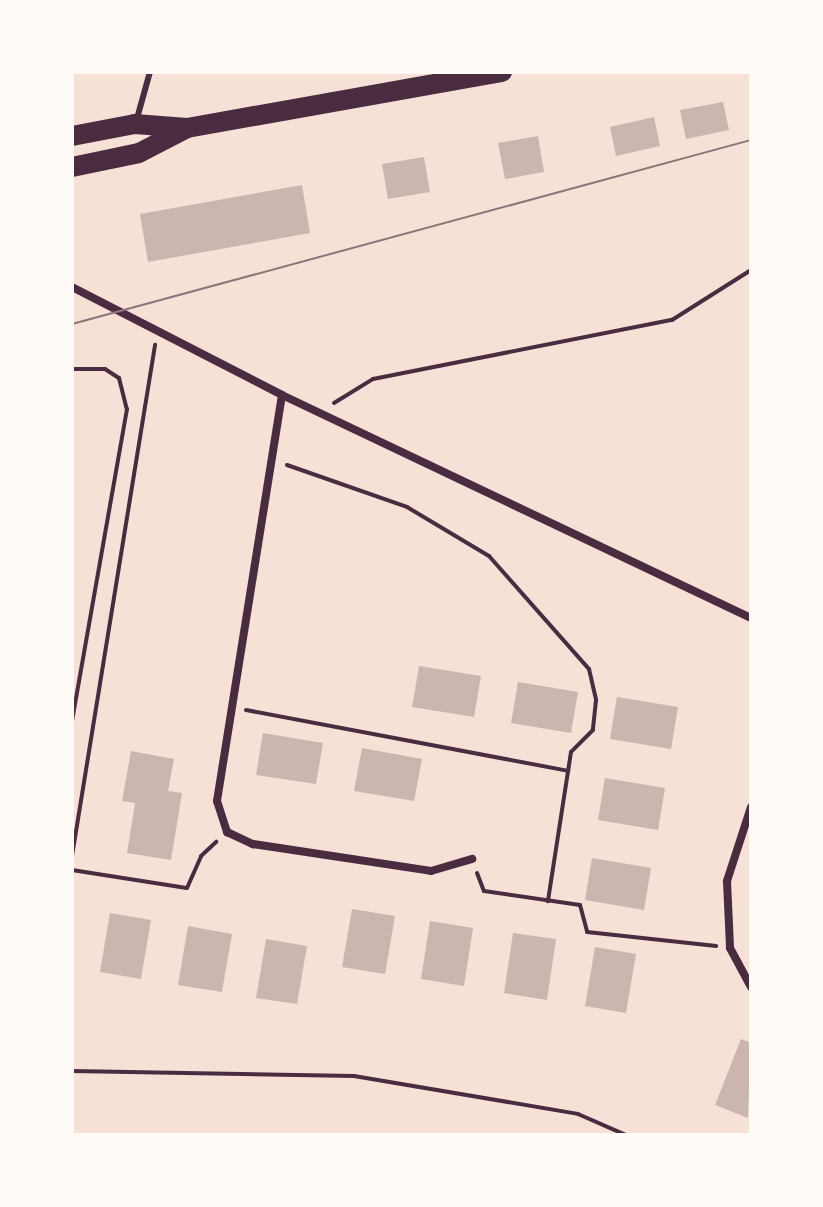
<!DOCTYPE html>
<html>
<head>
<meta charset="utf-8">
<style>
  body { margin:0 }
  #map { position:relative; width:823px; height:1207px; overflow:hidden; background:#f7e1d7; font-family:Rubik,sans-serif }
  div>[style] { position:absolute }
  .building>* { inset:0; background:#ccb4b1 }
  .path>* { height:4px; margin:-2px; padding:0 2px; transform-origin:2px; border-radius:2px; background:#4a2c40 }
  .service>* { height:6px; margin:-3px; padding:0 3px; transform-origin:3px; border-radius:3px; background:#4a2c40 }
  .minor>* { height:8px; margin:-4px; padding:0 4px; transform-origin:4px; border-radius:4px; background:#4a2c40 }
  .primary>* { height:20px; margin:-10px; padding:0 10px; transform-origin:10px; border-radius:10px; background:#4a2c40 }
  .tram>* { height:2px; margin:-1px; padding:0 1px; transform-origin:1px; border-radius:1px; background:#8f747c }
  span { translate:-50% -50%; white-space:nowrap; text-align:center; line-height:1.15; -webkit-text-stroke:6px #fffaf5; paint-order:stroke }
  .frame { position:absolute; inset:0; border:74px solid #fffaf5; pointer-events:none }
</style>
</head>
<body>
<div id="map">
  <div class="building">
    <i style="clip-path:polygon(723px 102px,729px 130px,686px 139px,680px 110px)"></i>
    <i style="clip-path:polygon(654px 117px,660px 146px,616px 156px,610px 127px)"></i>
    <i style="clip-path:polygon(538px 136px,544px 172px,505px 179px,498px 143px)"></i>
    <i style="clip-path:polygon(424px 157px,430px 192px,388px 199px,382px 164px)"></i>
    <i style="clip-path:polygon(302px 185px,310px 233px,148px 262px,140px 214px)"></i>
    <i style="clip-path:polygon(419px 666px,481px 676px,474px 717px,412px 707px)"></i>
    <i style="clip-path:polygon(518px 682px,578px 692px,571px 733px,511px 723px)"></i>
    <i style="clip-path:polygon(617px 697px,678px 707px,671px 749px,610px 739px)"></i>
    <i style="clip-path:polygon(263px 733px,323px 743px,316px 784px,256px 775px)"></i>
    <i style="clip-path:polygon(362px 748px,422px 759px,414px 801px,354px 791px)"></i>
    <i style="clip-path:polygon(131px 751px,174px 759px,168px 791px,182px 793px,171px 860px,127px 853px,135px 803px,122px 801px)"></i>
    <i style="clip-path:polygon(605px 778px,665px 788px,658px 830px,598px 820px)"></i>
    <i style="clip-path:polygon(592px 858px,651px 868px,644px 910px,585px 900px)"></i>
    <i style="clip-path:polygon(352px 909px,395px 916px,385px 974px,342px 967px)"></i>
    <i style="clip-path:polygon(110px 913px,151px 920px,141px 979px,100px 972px)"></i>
    <i style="clip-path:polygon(430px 921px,473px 928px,464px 986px,421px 979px)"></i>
    <i style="clip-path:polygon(188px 926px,232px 934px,222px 992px,178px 985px)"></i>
    <i style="clip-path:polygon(513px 933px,556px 939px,547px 1000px,504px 993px)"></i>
    <i style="clip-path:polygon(266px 939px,307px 946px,297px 1004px,256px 998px)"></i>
    <i style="clip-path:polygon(595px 947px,636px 954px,626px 1013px,585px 1006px)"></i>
    <i style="clip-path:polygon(741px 1039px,751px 1043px,748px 1118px,715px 1105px)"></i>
  </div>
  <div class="path">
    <i style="left:72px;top:369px;width:33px"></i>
    <i style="left:105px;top:369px;width:17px;rotate:33deg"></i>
    <i style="left:119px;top:378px;width:32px;rotate:76deg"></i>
    <i style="left:127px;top:409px;width:318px;rotate:100deg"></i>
    <i style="left:334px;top:403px;width:46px;rotate:-31.6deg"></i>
    <i style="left:373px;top:379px;width:305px;rotate:-11.2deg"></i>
    <i style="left:672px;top:320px;width:93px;rotate:-32.3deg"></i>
    <i style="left:287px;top:465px;width:127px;rotate:19.3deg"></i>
    <i style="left:407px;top:507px;width:96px;rotate:30.9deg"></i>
    <i style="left:489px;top:556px;width:151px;rotate:48.5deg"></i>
    <i style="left:589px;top:669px;width:32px;rotate:77deg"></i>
    <i style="left:596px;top:700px;width:30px;rotate:96deg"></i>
    <i style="left:593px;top:730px;width:31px;rotate:135deg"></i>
    <i style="left:571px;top:752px;width:151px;rotate:98.8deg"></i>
    <i style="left:246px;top:710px;width:328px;rotate:10.7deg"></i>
    <i style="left:72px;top:856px;width:518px;rotate:-80.77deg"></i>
    <i style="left:72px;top:870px;width:116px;rotate:8.9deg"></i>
    <i style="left:187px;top:888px;width:35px;rotate:-66deg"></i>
    <i style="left:201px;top:856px;width:21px;rotate:-43deg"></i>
    <i style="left:477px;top:873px;width:19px;rotate:69deg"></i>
    <i style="left:484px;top:891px;width:97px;rotate:8.3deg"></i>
    <i style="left:580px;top:905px;width:28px;rotate:75deg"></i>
    <i style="left:587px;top:932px;width:130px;rotate:6.2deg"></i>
    <i style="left:72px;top:1071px;width:282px;rotate:1deg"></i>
    <i style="left:354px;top:1076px;width:227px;rotate:9.6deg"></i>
    <i style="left:578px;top:1114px;width:52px;rotate:23.6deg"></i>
  </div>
  <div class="service">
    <i style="left:136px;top:122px;width:52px;rotate:-74.4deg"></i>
  </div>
  <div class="minor">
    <i style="left:72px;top:287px;width:236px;rotate:27.2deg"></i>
    <i style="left:282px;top:395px;width:519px;rotate:25.43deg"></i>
    <i style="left:282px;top:395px;width:411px;rotate:99.1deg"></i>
    <i style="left:217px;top:801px;width:33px;rotate:72deg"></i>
    <i style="left:227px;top:832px;width:29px;rotate:25deg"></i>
    <i style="left:253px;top:844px;width:180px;rotate:8.6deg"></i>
    <i style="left:431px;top:871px;width:43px;rotate:-16.3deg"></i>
    <i style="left:751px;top:807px;width:78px;rotate:108deg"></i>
    <i style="left:727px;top:881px;width:67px;rotate:87.4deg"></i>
    <i style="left:730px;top:948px;width:44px;rotate:61.7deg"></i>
  </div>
  <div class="primary">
    <i style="left:72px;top:136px;width:64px;rotate:-10.8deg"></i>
    <i style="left:135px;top:124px;width:52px;rotate:4.4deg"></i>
    <i style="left:187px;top:128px;width:320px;rotate:-10.1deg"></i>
    <i style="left:72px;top:167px;width:68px;rotate:-11.8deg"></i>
    <i style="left:139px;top:153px;width:54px;rotate:-27.5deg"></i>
  </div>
  <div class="tram">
    <i style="left:72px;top:324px;width:703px;rotate:-15.16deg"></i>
  </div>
  <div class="frame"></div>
</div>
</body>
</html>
